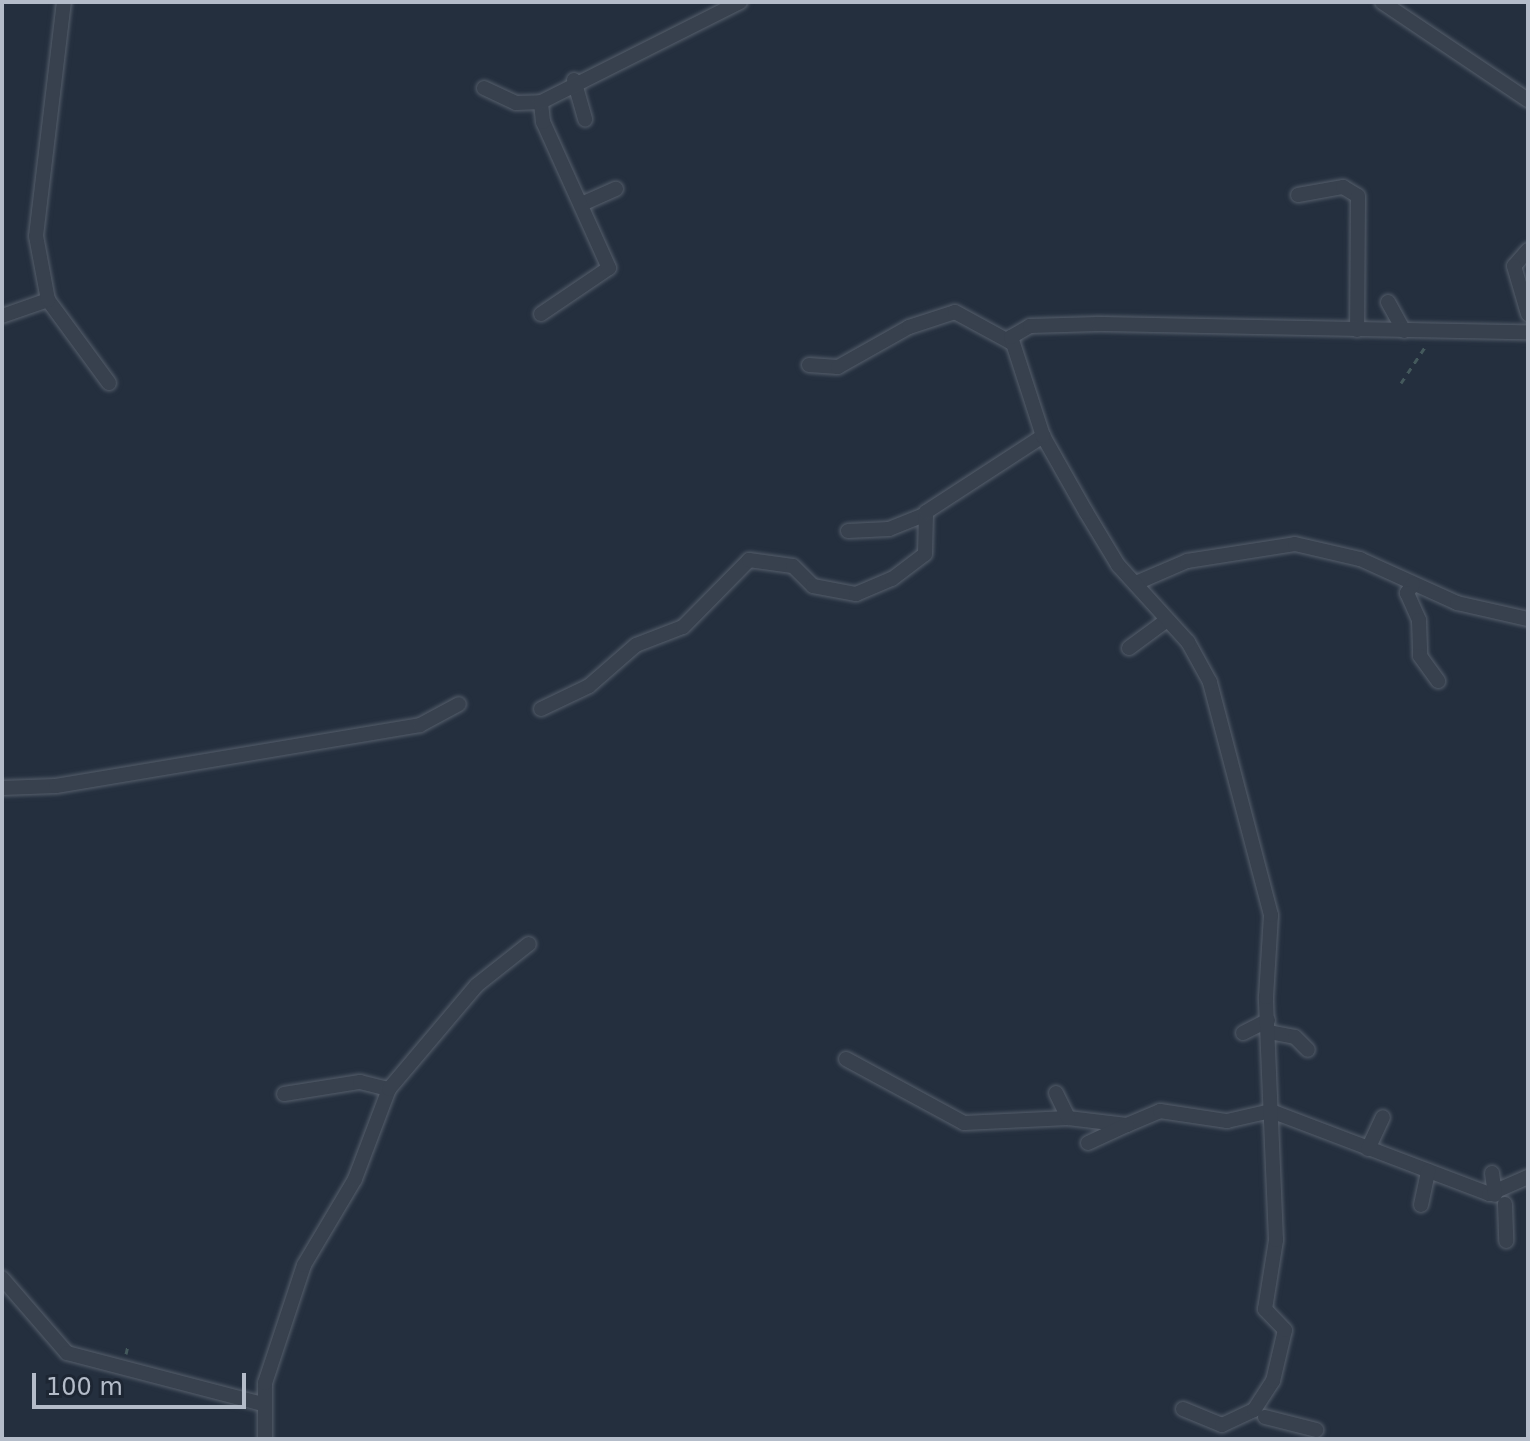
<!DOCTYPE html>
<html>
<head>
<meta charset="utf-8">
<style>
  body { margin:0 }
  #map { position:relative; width:1530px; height:1441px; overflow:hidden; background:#242f3e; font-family:"DejaVu Sans",sans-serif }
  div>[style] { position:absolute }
  .path>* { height:3px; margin-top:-1.5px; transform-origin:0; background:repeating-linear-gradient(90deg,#44595c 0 6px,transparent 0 12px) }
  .roads { filter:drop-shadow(0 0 2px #565f6c) drop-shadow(0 0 2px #565f6c) }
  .minor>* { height:14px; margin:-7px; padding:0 7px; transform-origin:7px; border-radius:7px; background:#38414e }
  span { translate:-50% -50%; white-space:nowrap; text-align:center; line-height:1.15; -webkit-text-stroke:6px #1d2633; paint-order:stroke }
  .frame { position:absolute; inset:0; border:4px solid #b4bcc9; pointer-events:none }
  .scale { position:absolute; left:32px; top:1373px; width:214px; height:36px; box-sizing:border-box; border:4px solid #b4bcc9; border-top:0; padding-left:10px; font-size:24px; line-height:28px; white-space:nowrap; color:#b4bcc9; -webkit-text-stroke:6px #1d2633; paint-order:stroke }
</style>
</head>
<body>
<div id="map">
  <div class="path">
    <i style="left:1401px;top:383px;width:47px;rotate:-56.3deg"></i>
    <i style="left:126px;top:1354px;width:9px;rotate:-77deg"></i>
  </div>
  <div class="roads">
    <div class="minor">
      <i style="left:1382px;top:2px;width:176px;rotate:33.9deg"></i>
      <i style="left:574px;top:80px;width:41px;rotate:74.2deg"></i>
      <i style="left:484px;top:88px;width:35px;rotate:25deg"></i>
      <i style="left:516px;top:103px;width:25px;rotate:-2deg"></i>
      <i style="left:1298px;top:195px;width:46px;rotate:-10.1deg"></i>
      <i style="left:1343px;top:187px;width:17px;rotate:31deg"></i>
      <i style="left:1358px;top:196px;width:134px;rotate:90.4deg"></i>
      <i style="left:584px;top:203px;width:35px;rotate:-24deg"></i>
      <i style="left:1528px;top:250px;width:21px;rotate:131deg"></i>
      <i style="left:1514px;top:266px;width:50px;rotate:73.7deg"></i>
      <i style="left:48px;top:300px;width:103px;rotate:53.7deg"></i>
      <i style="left:1388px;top:302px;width:33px;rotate:61deg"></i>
      <i style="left:541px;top:314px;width:82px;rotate:-34.1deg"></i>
      <i style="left:609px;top:268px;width:160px;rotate:-114.3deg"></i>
      <i style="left:543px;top:122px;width:20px;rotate:-96deg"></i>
      <i style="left:541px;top:102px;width:223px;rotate:-26.7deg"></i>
      <i style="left:2px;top:316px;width:49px;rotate:-19.2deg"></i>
      <i style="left:48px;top:300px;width:65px;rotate:-100.6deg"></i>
      <i style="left:36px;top:236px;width:236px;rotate:-83.2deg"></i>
      <i style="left:809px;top:365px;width:29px;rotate:4deg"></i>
      <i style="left:838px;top:367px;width:81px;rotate:-29.4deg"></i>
      <i style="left:909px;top:327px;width:48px;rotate:-18.1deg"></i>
      <i style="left:955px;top:312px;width:63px;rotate:28.6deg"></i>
      <i style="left:848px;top:531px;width:41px;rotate:-2.8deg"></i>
      <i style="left:889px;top:529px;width:35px;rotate:-22deg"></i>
      <i style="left:1136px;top:583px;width:56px;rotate:-23.3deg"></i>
      <i style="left:1187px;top:561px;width:109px;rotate:-8.9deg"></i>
      <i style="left:1295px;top:544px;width:67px;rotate:13deg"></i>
      <i style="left:1360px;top:559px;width:107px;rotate:24.4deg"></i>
      <i style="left:1457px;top:603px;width:73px;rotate:12.7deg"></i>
      <i style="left:1413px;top:584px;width:11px;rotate:124deg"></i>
      <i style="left:1407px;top:593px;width:30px;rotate:66deg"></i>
      <i style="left:1419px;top:620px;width:36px;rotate:88deg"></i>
      <i style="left:1420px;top:656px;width:31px;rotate:54deg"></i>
      <i style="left:1129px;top:648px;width:47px;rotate:-36.4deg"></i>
      <i style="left:541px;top:709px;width:53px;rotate:-25.6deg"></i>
      <i style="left:589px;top:686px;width:62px;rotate:-41.1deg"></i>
      <i style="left:636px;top:645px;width:50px;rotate:-21deg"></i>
      <i style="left:683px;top:627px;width:94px;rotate:-45.4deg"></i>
      <i style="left:749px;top:560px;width:44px;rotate:7.8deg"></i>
      <i style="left:793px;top:566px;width:28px;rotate:45deg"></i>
      <i style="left:813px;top:586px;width:44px;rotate:10.5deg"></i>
      <i style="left:856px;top:594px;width:39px;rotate:-23deg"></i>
      <i style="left:892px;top:579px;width:41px;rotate:-37.1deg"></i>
      <i style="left:925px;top:554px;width:42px;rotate:-88.6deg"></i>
      <i style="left:926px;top:512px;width:140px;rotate:-33deg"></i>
      <i style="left:2px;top:788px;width:54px;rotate:-2.1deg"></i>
      <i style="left:56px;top:786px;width:369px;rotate:-9.5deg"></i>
      <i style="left:420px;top:725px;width:44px;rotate:-28.3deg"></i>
      <i style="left:1269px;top:1032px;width:26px;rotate:11deg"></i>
      <i style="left:1295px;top:1037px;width:18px;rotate:45deg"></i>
      <i style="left:1243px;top:1033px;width:28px;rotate:-27deg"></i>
      <i style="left:846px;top:1059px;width:134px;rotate:28.5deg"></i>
      <i style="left:964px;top:1123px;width:104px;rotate:-2.8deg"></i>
      <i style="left:1068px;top:1118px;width:59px;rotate:6.8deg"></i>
      <i style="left:1127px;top:1125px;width:36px;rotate:-23deg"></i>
      <i style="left:1160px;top:1111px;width:68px;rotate:8.5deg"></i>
      <i style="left:1227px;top:1121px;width:45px;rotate:-12.8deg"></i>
      <i style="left:1271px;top:1111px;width:233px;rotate:20.8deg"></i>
      <i style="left:1489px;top:1194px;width:43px;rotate:-23.6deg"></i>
      <i style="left:1056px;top:1093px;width:28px;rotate:64deg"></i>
      <i style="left:284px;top:1094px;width:77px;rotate:-9deg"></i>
      <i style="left:360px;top:1082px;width:30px;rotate:14deg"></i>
      <i style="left:1088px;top:1143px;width:43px;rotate:-24.8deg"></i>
      <i style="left:1368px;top:1149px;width:35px;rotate:-65deg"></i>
      <i style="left:1492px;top:1173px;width:22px;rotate:82deg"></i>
      <i style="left:1505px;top:1204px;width:37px;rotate:88deg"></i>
      <i style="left:1421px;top:1205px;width:35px;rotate:-78deg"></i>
      <i style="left:2px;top:1278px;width:99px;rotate:49.1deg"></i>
      <i style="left:67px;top:1353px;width:203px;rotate:14.6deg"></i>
      <i style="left:1183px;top:1409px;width:42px;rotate:22.3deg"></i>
      <i style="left:1222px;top:1425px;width:35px;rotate:-25deg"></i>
      <i style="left:1254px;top:1410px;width:35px;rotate:-57deg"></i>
      <i style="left:1273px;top:1381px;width:52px;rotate:-76.8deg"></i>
      <i style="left:1285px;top:1330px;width:29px;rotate:-134deg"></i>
      <i style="left:1265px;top:1309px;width:70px;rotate:-80.9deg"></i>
      <i style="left:1276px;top:1240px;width:243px;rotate:-92.4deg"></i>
      <i style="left:1266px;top:997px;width:82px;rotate:-86.5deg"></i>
      <i style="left:1271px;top:915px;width:241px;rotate:-104.7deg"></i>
      <i style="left:1210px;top:682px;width:46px;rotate:-118.8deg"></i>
      <i style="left:1188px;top:642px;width:104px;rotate:-132.3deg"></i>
      <i style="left:1118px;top:565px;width:62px;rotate:-121.1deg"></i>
      <i style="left:1086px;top:512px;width:87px;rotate:-119.5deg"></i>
      <i style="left:1043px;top:436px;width:104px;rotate:-107.9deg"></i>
      <i style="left:1011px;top:337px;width:22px;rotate:-30deg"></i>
      <i style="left:1030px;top:326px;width:68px;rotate:-1.7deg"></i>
      <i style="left:1098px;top:324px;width:430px;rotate:1.1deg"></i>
      <i style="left:1265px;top:1417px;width:53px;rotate:14.3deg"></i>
      <i style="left:265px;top:1439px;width:56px;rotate:-90deg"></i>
      <i style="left:265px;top:1383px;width:124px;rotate:-71.7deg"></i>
      <i style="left:304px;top:1265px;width:100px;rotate:-59.3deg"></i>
      <i style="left:355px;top:1179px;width:96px;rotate:-69.3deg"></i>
      <i style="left:389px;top:1089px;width:136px;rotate:-49.8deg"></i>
      <i style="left:477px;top:985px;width:66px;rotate:-38.3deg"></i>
    </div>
  </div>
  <div class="frame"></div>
  <div class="scale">100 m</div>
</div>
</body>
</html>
